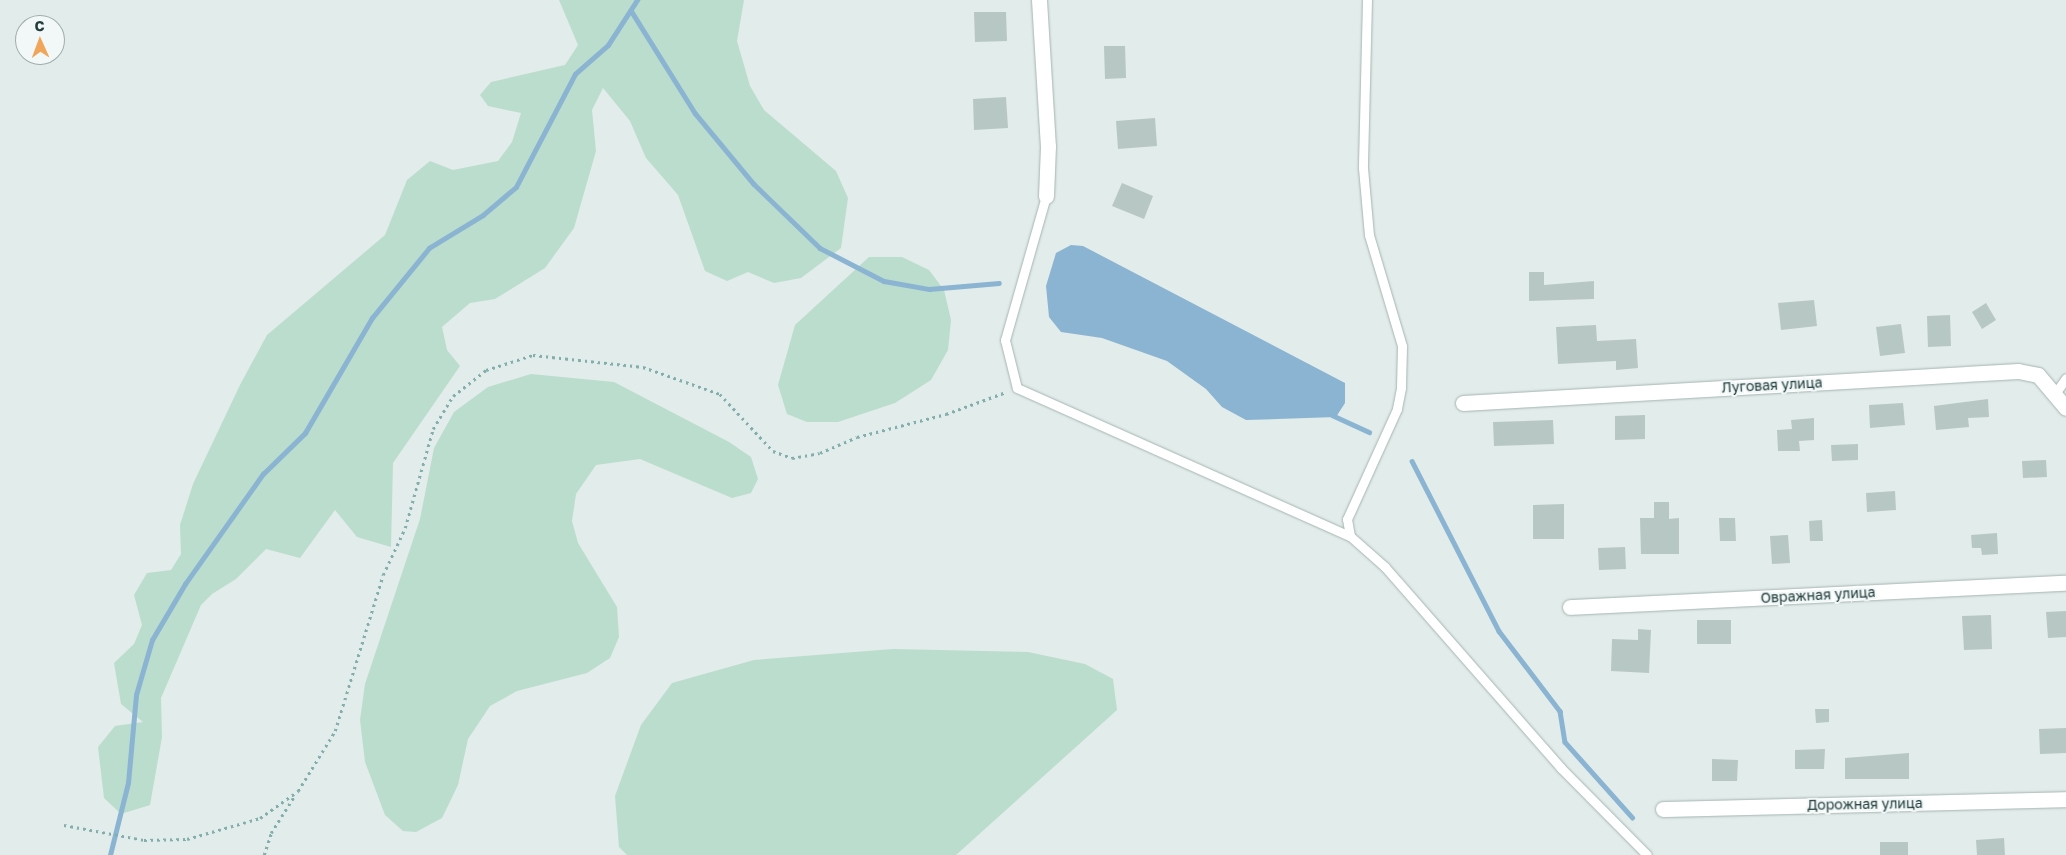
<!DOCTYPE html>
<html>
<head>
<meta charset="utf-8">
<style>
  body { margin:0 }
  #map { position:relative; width:2066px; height:855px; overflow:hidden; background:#e2ecea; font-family:"Golos Text",sans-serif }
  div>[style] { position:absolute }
  .green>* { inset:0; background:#bbddcd }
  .water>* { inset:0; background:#8ab4d1 }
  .stream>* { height:4.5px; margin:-2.25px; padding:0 2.25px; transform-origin:2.25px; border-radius:2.25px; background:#8ab4d1 }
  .building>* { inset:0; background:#b7c7c4 }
  .path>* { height:2.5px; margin-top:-1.25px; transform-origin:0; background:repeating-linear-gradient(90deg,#82afac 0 2.5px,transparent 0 6.5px) }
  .roads { filter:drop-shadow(0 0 1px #a5b4b2) drop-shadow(0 0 1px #a5b4b2) }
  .lane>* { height:9px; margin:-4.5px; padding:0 4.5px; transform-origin:4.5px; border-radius:4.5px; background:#fff }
  .street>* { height:15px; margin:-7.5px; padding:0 7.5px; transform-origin:7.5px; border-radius:7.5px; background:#fff }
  span { translate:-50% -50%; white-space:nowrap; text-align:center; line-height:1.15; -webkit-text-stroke:4px #f2f8f7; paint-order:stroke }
  .street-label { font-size:14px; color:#223d3c }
  .north { position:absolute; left:15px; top:15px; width:50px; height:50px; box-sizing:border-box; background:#f2f8f7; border:1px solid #9fadac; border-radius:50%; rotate:358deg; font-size:14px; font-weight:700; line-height:20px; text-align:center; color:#223d3c }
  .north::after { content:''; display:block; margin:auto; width:18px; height:22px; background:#f1a55b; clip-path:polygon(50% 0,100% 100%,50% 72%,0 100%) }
</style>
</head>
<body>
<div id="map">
  <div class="green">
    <i style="clip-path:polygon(559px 0,744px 0,737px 41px,750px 86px,764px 110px,836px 171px,848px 198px,841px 248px,801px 278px,774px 283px,748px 272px,727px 281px,705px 271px,678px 195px,646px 158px,630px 121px,603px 88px,592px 110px,596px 151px,574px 228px,545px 268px,495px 299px,470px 303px,442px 327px,447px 350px,460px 366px,393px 463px,391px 547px,357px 537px,335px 510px,300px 558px,266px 549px,236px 579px,212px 594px,201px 605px,161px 698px,162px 737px,150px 805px,121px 814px,104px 798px,98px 747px,115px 726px,143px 722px,121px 704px,114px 663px,134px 644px,142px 625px,134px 595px,147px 573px,171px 570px,181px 554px,180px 525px,193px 484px,240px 385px,267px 335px,385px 235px,407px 180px,430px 161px,453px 170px,498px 161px,512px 142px,521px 113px,488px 106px,480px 95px,491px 82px,565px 65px,578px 45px)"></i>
    <i style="clip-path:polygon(869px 257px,902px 257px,929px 270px,944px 290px,951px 320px,948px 350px,931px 380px,895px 403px,838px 422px,807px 422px,787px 414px,778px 385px,795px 325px)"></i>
    <i style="clip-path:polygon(531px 374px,614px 382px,729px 442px,751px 457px,758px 479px,751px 493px,732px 498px,640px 459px,596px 465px,576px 494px,572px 521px,578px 543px,617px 607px,619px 637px,610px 658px,587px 673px,517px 691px,490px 706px,468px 739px,458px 785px,442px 818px,416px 832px,403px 831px,385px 815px,365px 762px,360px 720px,365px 684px,420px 519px,434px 448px,454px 412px,488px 387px)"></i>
    <i style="clip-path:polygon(893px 649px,1028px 652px,1085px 664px,1113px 679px,1117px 710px,956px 855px,627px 855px,619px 847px,615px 796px,641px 725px,672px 683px,754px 660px)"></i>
  </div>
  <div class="water">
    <i style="clip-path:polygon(1071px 245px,1083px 246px,1345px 383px,1345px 403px,1336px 417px,1246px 420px,1222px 407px,1206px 389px,1167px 361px,1102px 338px,1061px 332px,1049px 317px,1046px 286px,1056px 253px)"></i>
  </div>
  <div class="stream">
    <i style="left:632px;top:12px;width:119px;rotate:58deg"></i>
    <i style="left:695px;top:113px;width:92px;rotate:50.3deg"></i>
    <i style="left:754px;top:184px;width:92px;rotate:44.1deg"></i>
    <i style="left:820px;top:248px;width:72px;rotate:27.3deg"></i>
    <i style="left:884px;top:281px;width:46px;rotate:10.1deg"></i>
    <i style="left:929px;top:289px;width:70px;rotate:-4.9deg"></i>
    <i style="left:1332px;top:415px;width:41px;rotate:24.7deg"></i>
    <i style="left:1412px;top:461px;width:191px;rotate:62.9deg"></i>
    <i style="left:1499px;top:631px;width:101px;rotate:52.7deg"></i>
    <i style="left:1560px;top:711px;width:31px;rotate:81deg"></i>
    <i style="left:1565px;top:742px;width:101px;rotate:48.2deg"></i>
    <i style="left:110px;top:855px;width:74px;rotate:-76deg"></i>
    <i style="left:128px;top:783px;width:88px;rotate:-84.8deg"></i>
    <i style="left:136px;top:695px;width:57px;rotate:-73.8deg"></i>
    <i style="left:152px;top:640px;width:65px;rotate:-59.5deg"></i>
    <i style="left:185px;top:584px;width:135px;rotate:-54.7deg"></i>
    <i style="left:263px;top:474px;width:59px;rotate:-44.3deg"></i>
    <i style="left:305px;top:433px;width:133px;rotate:-59.8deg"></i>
    <i style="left:372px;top:318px;width:90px;rotate:-50.8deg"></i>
    <i style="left:429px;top:248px;width:63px;rotate:-31.4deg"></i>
    <i style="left:483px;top:215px;width:43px;rotate:-40.3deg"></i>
    <i style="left:516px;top:187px;width:127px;rotate:-62.4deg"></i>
    <i style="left:575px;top:74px;width:44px;rotate:-41.3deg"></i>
    <i style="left:608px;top:45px;width:54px;rotate:-57.2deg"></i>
  </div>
  <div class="building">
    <i style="clip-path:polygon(974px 12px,1006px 12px,1007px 41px,975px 42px)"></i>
    <i style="clip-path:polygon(1104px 46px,1125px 46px,1126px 78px,1105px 79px)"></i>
    <i style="clip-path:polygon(1006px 97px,1008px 128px,974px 130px,973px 99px)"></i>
    <i style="clip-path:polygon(1155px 118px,1157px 146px,1118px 149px,1116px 121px)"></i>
    <i style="clip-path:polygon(1122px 183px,1153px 196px,1144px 219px,1112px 206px)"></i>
    <i style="clip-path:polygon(1529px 272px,1544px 272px,1544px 285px,1594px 281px,1594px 299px,1529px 301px)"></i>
    <i style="clip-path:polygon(1814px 300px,1817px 326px,1781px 330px,1778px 303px)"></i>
    <i style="clip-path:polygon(1986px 303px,1996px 320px,1982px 329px,1972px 312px)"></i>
    <i style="clip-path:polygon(1950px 315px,1951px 346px,1928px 347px,1927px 316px)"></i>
    <i style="clip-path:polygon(1901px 324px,1905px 353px,1880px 356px,1876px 327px)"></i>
    <i style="clip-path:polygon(1596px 325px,1597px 341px,1636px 339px,1638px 368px,1616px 370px,1616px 361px,1558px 364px,1556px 327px)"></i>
    <i style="clip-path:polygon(1988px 399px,1989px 417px,1968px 418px,1969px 427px,1936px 430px,1934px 406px)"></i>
    <i style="clip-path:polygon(1903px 403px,1905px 425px,1870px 428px,1869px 405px)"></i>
    <i style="clip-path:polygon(1645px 415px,1645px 439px,1615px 440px,1615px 416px)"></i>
    <i style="clip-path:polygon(1814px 418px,1814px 440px,1799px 441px,1800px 451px,1778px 451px,1777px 430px,1792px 429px,1791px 420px)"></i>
    <i style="clip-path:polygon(1553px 420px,1554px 444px,1494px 446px,1493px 422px)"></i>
    <i style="clip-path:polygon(1858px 444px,1858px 460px,1832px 461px,1831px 445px)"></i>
    <i style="clip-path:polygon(2046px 460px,2047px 477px,2023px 478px,2022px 461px)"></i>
    <i style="clip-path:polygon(1895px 491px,1896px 510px,1867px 512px,1866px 493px)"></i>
    <i style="clip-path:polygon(1654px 502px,1669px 502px,1669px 519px,1679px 518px,1679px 554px,1641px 554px,1640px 518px,1654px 518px)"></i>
    <i style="clip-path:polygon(1564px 504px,1564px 539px,1533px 539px,1533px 505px)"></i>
    <i style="clip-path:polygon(1719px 518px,1735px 518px,1736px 541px,1720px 541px)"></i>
    <i style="clip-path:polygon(1822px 520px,1823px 541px,1810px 541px,1809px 521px)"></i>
    <i style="clip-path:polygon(1997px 533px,1998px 554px,1982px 555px,1981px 548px,1972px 548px,1971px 535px)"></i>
    <i style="clip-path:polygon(1788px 535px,1790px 563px,1772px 564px,1770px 536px)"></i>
    <i style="clip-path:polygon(1625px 547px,1626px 569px,1599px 570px,1598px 548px)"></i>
    <i style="clip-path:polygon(2066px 611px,2066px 637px,2048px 638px,2046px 612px)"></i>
    <i style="clip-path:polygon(1991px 615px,1992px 649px,1964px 650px,1962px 616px)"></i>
    <i style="clip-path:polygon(1697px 620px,1731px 620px,1731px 644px,1697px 644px)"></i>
    <i style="clip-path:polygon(1638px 629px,1651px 630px,1649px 673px,1611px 671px,1612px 639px,1638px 640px)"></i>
    <i style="clip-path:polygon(1815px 709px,1829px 709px,1829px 722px,1816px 723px)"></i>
    <i style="clip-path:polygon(2066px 728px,2066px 753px,2040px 754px,2039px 729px)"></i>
    <i style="clip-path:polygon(1825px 749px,1824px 769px,1795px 769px,1795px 750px)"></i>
    <i style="clip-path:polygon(1909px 753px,1909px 779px,1845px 779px,1845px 758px)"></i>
    <i style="clip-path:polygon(1712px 759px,1738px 760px,1737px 781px,1712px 781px)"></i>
    <i style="clip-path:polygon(2004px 838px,2005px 855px,1977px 855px,1976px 840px)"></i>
    <i style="clip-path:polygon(1880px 842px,1908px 842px,1908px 855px,1880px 855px)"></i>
  </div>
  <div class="path">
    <i style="left:64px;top:825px;width:81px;rotate:10.6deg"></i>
    <i style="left:144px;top:840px;width:43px;rotate:-1.3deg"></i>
    <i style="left:187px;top:839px;width:76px;rotate:-16deg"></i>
    <i style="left:260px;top:818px;width:47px;rotate:-35.4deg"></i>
    <i style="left:298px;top:791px;width:70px;rotate:-58.3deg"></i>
    <i style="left:335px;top:731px;width:163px;rotate:-72.9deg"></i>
    <i style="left:383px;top:575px;width:52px;rotate:-64.9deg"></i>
    <i style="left:405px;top:528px;width:103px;rotate:-74.2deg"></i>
    <i style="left:433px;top:429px;width:39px;rotate:-59deg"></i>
    <i style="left:453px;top:396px;width:42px;rotate:-38.2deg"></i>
    <i style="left:486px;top:370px;width:49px;rotate:-17.7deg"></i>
    <i style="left:533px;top:355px;width:111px;rotate:6.2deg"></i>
    <i style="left:643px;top:367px;width:82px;rotate:19.3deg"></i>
    <i style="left:720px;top:394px;width:78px;rotate:47.1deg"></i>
    <i style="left:773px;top:451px;width:20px;rotate:20deg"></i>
    <i style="left:792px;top:458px;width:28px;rotate:-10deg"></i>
    <i style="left:820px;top:453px;width:40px;rotate:-23.4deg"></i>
    <i style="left:857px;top:437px;width:92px;rotate:-14.5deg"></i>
    <i style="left:946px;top:414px;width:64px;rotate:-20.1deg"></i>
    <i style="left:264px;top:855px;width:23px;rotate:-72deg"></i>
    <i style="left:271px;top:833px;width:45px;rotate:-57.7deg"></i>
  </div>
  <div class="roads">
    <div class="lane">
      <i style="left:1367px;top:0;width:168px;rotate:91.4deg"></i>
      <i style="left:1363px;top:168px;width:67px;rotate:84.9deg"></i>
      <i style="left:1369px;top:235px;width:116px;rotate:73.4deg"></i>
      <i style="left:1402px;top:346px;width:42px;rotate:91.4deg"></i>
      <i style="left:1401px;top:388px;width:21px;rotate:101deg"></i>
      <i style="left:1397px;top:409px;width:121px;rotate:114.4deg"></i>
      <i style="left:1347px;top:519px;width:17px;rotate:80deg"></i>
      <i style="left:1350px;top:536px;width:47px;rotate:41.5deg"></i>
      <i style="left:1385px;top:567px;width:267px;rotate:48.8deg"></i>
      <i style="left:1561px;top:768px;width:122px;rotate:45.3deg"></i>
      <i style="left:1046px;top:196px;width:150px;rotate:105.9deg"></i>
      <i style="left:1005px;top:340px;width:49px;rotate:76deg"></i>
      <i style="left:1017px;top:388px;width:364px;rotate:24deg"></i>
      <i style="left:2056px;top:392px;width:17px;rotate:-54deg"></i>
    </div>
    <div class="street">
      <i style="left:1039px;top:0;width:146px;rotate:86.5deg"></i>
      <i style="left:1048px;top:146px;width:50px;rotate:92.3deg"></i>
      <i style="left:1463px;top:403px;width:556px;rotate:-3.3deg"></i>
      <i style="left:2018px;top:371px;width:20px;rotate:11deg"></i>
      <i style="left:2038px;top:375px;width:43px;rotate:49.7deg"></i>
      <i style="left:1570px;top:607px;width:497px;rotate:-2.8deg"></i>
      <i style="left:1663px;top:809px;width:403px;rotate:-1.4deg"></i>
    </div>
  </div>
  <div class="street-label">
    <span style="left:1772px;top:385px;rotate:-3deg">Луговая улица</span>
    <span style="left:1818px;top:595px;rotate:-3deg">Овражная улица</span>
    <span style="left:1865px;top:804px;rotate:-1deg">Дорожная улица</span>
  </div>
  <div class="north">С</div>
</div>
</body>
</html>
